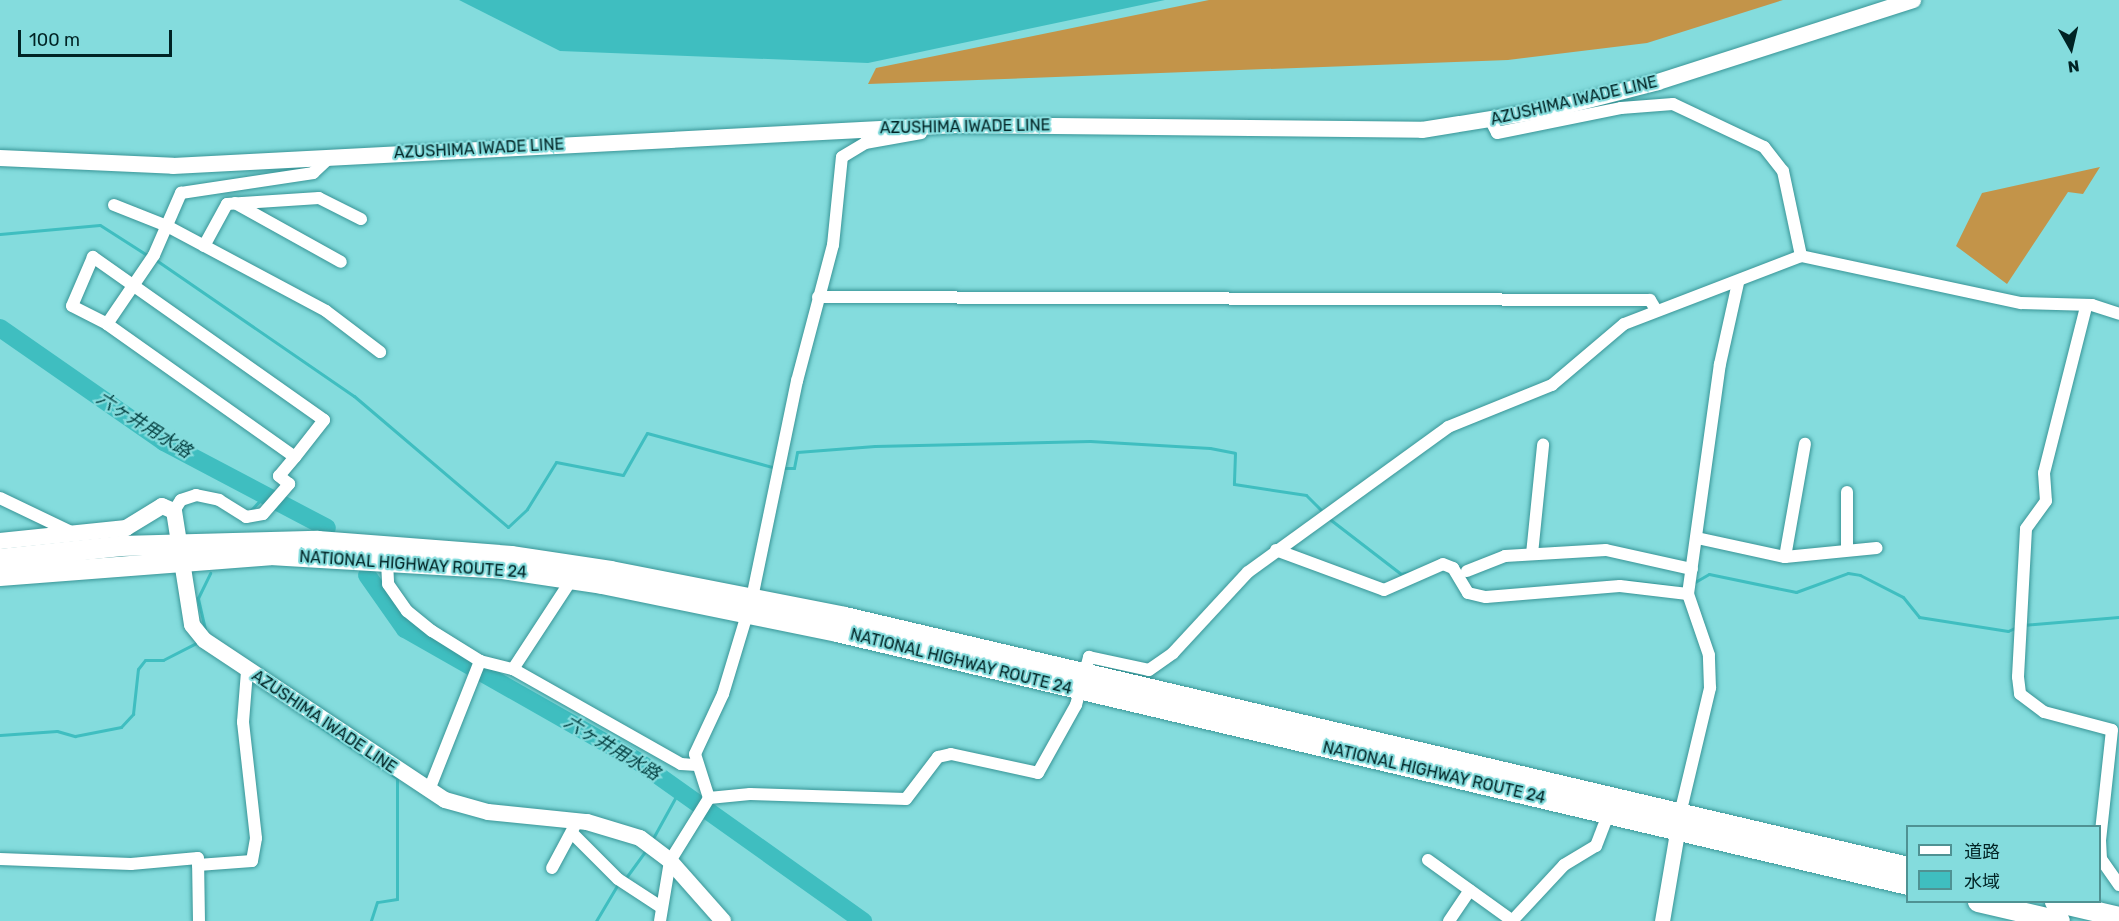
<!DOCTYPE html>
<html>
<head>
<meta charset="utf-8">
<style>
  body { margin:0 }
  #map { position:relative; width:2119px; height:921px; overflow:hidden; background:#84dcdd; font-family:Rubik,"Noto Sans JP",sans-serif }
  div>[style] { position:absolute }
  .forest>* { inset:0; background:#c39449 }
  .water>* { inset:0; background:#3fbec0 }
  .stream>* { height:3px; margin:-1.5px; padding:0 1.5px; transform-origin:1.5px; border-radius:1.5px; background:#3fbec0 }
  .river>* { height:18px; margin:-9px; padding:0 9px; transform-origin:9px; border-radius:9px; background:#3fbec0 }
  .roads { filter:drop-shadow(0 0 2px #399597) drop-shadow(0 0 2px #399597) }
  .minor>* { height:12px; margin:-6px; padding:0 6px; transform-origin:6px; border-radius:6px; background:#fff }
  .tertiary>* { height:15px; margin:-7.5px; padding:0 7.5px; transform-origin:7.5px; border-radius:7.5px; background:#fff }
  .secondary>* { height:16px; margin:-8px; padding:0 8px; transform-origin:8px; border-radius:8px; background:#fff }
  .trunk>* { height:20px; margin:-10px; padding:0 10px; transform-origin:10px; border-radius:10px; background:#fff }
  span { translate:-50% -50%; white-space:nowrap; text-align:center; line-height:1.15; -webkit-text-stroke:4.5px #84dcdd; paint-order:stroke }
  .street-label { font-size:16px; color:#002324 }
  .water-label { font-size:18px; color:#044041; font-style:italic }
  .legend { position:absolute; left:1906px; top:825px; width:195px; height:78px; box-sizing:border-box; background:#84dcdd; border:2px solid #4f9293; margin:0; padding:8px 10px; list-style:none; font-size:18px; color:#002324 }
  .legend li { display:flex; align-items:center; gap:12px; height:30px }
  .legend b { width:30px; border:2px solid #4f9293 }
  .north { position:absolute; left:2041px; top:18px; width:60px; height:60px; -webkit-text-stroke:4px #84dcdd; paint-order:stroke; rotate:172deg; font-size:16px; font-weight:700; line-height:24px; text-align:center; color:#002324 }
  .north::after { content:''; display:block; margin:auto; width:21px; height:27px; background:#002324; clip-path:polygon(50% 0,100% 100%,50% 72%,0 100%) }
  .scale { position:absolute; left:18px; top:30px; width:154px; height:27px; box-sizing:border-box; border:3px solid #002324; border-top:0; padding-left:8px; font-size:18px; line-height:21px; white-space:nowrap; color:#002324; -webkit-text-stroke:4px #84dcdd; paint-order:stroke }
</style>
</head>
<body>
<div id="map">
  <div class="forest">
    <i style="clip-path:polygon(1209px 0,1783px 0,1647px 43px,1508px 60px,868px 84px,876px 68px)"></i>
    <i style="clip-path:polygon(2100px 167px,2083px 194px,2068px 192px,2007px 284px,1956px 246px,1982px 193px)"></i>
  </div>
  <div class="water">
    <i style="clip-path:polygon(459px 0,1165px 0,868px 63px,560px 51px)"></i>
  </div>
  <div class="stream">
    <i style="left:0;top:234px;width:100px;rotate:-5.1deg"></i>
    <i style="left:100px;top:225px;width:59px;rotate:32.6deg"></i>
    <i style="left:156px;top:260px;width:240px;rotate:34.5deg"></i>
    <i style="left:354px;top:396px;width:202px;rotate:40.4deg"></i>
    <i style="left:508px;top:527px;width:26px;rotate:-43deg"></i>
    <i style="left:527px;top:509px;width:55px;rotate:-58.3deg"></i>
    <i style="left:556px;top:462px;width:68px;rotate:11deg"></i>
    <i style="left:623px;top:475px;width:48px;rotate:-60.3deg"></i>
    <i style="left:647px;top:433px;width:134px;rotate:15.2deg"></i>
    <i style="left:783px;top:468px;width:11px"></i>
    <i style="left:794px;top:468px;width:16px;rotate:-79deg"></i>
    <i style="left:797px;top:452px;width:78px;rotate:-4.4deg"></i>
    <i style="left:875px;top:446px;width:215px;rotate:-1.3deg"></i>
    <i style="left:1090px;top:441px;width:120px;rotate:3.3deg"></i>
    <i style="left:1210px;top:448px;width:25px;rotate:11deg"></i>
    <i style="left:1235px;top:453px;width:31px;rotate:92deg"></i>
    <i style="left:1234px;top:484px;width:73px;rotate:8.7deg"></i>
    <i style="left:1306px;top:495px;width:24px;rotate:45deg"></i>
    <i style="left:251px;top:510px;width:23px;rotate:-47deg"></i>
    <i style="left:1327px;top:517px;width:93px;rotate:37.6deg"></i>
    <i style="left:1401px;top:574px;width:14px;rotate:-12deg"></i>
    <i style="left:1628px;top:581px;width:47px;rotate:7.3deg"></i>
    <i style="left:1695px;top:582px;width:16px;rotate:-30deg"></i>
    <i style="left:1709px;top:574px;width:89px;rotate:11.7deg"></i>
    <i style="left:1796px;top:592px;width:55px;rotate:-20.1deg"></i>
    <i style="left:1848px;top:573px;width:12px;rotate:9deg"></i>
    <i style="left:1860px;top:575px;width:48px;rotate:27.1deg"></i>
    <i style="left:1903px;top:597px;width:26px;rotate:51deg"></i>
    <i style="left:1919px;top:617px;width:90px;rotate:8.9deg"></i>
    <i style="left:2008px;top:631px;width:10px;rotate:-24deg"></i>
    <i style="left:2023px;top:625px;width:96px;rotate:-4.8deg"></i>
    <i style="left:205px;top:629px;width:32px;rotate:-103deg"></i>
    <i style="left:198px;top:598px;width:28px;rotate:-64deg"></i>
    <i style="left:310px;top:720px;width:105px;rotate:33.7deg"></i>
    <i style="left:397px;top:778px;width:121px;rotate:90deg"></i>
    <i style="left:397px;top:899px;width:20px;rotate:171deg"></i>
    <i style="left:377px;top:902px;width:20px;rotate:108deg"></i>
    <i style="left:0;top:735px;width:57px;rotate:-4deg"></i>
    <i style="left:57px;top:731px;width:19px;rotate:16deg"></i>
    <i style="left:75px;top:736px;width:47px;rotate:-11.1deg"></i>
    <i style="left:121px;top:727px;width:18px;rotate:-47deg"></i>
    <i style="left:133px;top:714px;width:45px;rotate:-83.7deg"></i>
    <i style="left:138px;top:669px;width:11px;rotate:-52deg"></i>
    <i style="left:145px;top:660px;width:18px"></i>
    <i style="left:163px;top:660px;width:37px;rotate:-27deg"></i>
    <i style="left:652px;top:840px;width:58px;rotate:-61.2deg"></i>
    <i style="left:625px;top:879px;width:36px;rotate:-54deg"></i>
    <i style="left:596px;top:921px;width:43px;rotate:-59.3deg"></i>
  </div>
  <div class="river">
    <i style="left:0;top:328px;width:200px;rotate:34.8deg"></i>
    <i style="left:164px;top:442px;width:184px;rotate:27.8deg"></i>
    <i style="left:367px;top:575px;width:66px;rotate:54.9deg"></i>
    <i style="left:405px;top:629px;width:269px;rotate:29.6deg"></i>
    <i style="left:639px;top:762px;width:275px;rotate:35.4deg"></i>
  </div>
  <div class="roads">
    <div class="minor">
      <i style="left:1491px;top:121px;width:13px;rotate:63deg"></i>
      <i style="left:1497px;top:133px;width:126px;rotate:-11.4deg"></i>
      <i style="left:1621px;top:108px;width:52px;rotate:-4.4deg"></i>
      <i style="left:1673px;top:104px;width:101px;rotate:25.3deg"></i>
      <i style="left:1764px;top:147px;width:31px;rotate:52deg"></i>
      <i style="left:1783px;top:171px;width:87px;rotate:78deg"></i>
      <i style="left:235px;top:203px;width:121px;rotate:29.1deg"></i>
      <i style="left:114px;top:205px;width:57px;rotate:21.6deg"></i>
      <i style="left:167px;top:226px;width:180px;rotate:28.1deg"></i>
      <i style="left:326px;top:311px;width:68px;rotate:37.2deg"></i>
      <i style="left:204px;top:246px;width:48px;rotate:-61.3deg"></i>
      <i style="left:227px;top:204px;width:92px;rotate:-3.7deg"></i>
      <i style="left:319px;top:198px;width:47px;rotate:26.6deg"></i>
      <i style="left:818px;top:297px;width:832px;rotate:0.21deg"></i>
      <i style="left:1650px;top:300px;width:12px;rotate:59deg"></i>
      <i style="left:2086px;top:307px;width:171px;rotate:104.2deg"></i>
      <i style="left:2044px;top:473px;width:28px;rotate:86deg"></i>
      <i style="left:2046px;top:501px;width:34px;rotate:126deg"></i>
      <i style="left:2026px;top:529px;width:148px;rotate:93.1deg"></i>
      <i style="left:2018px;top:677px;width:17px;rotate:83deg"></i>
      <i style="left:2020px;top:694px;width:30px;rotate:37deg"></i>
      <i style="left:2044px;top:712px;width:70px;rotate:14.8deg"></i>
      <i style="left:2112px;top:730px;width:111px;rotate:96.2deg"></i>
      <i style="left:2100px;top:840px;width:19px;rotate:87deg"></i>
      <i style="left:2101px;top:859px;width:32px;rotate:55deg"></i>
      <i style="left:107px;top:324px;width:83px;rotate:-55.7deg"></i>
      <i style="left:154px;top:255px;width:68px;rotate:-66.5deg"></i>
      <i style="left:181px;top:193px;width:134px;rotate:-8.6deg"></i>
      <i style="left:313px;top:173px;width:23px;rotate:-43deg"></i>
      <i style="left:1847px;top:492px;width:58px;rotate:90deg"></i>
      <i style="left:0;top:498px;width:81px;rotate:25.6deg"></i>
      <i style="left:174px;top:511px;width:13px;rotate:-58deg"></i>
      <i style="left:181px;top:500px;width:16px;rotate:-18deg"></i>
      <i style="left:196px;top:495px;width:24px;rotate:12deg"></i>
      <i style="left:219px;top:500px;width:32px;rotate:32deg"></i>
      <i style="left:246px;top:517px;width:17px;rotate:-10deg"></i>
      <i style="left:263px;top:514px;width:40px;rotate:-49deg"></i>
      <i style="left:289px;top:484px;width:13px;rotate:-141deg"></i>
      <i style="left:279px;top:476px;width:25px;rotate:-50deg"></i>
      <i style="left:295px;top:457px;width:47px;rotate:-51.9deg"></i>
      <i style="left:324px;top:420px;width:283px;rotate:-144.8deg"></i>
      <i style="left:93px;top:257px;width:53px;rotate:113.2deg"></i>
      <i style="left:72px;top:306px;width:39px;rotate:27deg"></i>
      <i style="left:107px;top:324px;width:230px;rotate:35.3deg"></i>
      <i style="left:1697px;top:538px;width:90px;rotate:12.2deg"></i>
      <i style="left:1785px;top:557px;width:92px;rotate:-5.6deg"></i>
      <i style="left:1276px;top:550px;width:115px;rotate:20.3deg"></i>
      <i style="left:1384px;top:590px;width:64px;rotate:-23.8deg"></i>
      <i style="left:1443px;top:564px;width:11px;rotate:22deg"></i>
      <i style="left:1453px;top:568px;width:29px;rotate:59deg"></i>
      <i style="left:1468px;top:593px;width:18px;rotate:13deg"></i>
      <i style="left:1486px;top:597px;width:134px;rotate:-4.7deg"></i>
      <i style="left:1620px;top:586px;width:68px;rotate:6.7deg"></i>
      <i style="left:1532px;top:554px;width:110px;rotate:-84.2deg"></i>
      <i style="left:1785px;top:557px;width:115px;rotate:-80deg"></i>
      <i style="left:387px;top:562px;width:22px;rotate:87deg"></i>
      <i style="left:388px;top:584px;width:33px;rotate:55deg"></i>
      <i style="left:407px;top:611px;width:32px;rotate:39deg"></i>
      <i style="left:432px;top:631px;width:57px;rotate:32deg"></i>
      <i style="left:480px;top:661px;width:34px;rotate:14deg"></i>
      <i style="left:513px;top:669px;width:193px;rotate:29.5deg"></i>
      <i style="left:681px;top:764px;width:16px;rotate:4deg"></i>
      <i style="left:1467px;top:571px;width:41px;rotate:-21.5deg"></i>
      <i style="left:1505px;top:556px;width:101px;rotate:-3.4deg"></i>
      <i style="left:1606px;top:550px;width:88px;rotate:12.5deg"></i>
      <i style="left:513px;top:669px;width:108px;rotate:-56.8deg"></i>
      <i style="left:429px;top:790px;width:139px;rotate:-68.4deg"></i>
      <i style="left:709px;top:798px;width:41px;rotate:-5.6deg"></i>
      <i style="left:750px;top:794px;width:156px;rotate:1.8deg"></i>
      <i style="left:906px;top:799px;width:53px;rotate:-52.7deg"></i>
      <i style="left:938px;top:757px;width:13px;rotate:-13deg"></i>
      <i style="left:951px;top:754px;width:89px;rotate:12.3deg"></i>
      <i style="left:1038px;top:773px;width:78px;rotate:-60.8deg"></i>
      <i style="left:1076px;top:705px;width:50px;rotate:-74.8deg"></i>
      <i style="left:1089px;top:657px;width:61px;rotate:12.2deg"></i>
      <i style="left:1149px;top:670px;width:29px;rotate:-35deg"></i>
      <i style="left:1173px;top:653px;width:110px;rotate:-47.2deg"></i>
      <i style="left:1248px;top:572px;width:247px;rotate:-35.9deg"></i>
      <i style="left:1448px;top:427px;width:112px;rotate:-22deg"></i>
      <i style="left:1552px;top:385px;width:94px;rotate:-40.3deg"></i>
      <i style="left:1624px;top:324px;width:190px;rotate:-21deg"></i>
      <i style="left:1801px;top:256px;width:225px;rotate:12.1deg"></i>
      <i style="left:2021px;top:303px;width:71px;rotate:1.6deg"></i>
      <i style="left:2092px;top:305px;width:28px;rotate:18deg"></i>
      <i style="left:709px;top:798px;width:46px;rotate:-107.7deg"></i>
      <i style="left:695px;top:754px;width:66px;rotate:-65deg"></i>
      <i style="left:723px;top:694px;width:100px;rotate:-73.2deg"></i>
      <i style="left:752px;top:598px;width:222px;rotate:-78.3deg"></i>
      <i style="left:797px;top:381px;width:141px;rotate:-75.2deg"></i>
      <i style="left:833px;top:245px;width:88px;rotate:-84.2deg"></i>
      <i style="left:842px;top:157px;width:27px;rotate:-31deg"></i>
      <i style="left:865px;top:143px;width:57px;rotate:-10.1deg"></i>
      <i style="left:1680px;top:814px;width:130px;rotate:-76.6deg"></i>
      <i style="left:1710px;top:688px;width:33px;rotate:-92deg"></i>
      <i style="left:1709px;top:655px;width:65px;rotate:-109deg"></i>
      <i style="left:1688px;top:594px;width:232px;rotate:-82.1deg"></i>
      <i style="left:1720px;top:364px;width:83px;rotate:-77.5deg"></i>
      <i style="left:572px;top:833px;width:65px;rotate:45deg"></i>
      <i style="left:618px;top:879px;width:51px;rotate:33.1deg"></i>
      <i style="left:0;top:859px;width:131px;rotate:2.2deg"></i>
      <i style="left:131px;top:864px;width:67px;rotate:-5.1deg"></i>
      <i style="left:198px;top:858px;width:63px;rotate:89.1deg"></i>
      <i style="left:1428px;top:860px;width:105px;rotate:35.7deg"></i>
      <i style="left:198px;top:865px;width:54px;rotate:-4.2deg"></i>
      <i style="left:252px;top:861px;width:23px;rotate:-80deg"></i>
      <i style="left:256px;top:838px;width:117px;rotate:-96.4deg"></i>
      <i style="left:243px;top:722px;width:51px;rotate:-85.5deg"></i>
      <i style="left:552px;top:868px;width:47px;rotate:-61.8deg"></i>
      <i style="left:660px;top:921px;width:61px;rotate:-80.5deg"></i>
      <i style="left:670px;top:861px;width:74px;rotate:-58.2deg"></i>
      <i style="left:1449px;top:921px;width:37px;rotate:-56deg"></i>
      <i style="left:1512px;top:921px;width:76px;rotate:-47.1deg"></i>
      <i style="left:1564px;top:865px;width:37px;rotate:-31deg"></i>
      <i style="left:1596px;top:846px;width:34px;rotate:-69deg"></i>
    </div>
    <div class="tertiary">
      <i style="left:1662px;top:921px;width:102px;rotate:-80.4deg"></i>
    </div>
    <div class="secondary">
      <i style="left:0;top:158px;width:173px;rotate:2.6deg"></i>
      <i style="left:173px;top:166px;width:785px;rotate:-2.99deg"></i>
      <i style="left:957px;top:125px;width:465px;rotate:0.6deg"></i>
      <i style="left:1422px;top:130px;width:133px;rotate:-9.1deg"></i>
      <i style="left:1553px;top:109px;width:108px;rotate:-14.4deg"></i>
      <i style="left:1658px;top:82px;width:268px;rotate:-17.8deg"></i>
      <i style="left:0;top:541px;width:127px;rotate:-5.9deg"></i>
      <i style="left:126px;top:528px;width:42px;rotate:-31.4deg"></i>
      <i style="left:162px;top:506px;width:13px;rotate:23deg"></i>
      <i style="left:174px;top:511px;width:115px;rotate:81deg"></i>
      <i style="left:192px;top:625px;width:19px;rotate:51deg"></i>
      <i style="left:204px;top:640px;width:289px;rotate:33.6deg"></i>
      <i style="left:445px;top:800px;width:45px;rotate:15.6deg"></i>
      <i style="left:488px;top:812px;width:100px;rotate:5.8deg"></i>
      <i style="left:587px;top:822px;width:55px;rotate:16.8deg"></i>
      <i style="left:640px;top:838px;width:38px;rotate:37deg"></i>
      <i style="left:670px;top:861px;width:80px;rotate:48.5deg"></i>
    </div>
    <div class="trunk">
      <i style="left:0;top:559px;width:122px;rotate:-6.1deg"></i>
      <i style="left:121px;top:546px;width:197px;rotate:-1.5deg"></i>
      <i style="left:318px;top:541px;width:194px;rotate:4.4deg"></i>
      <i style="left:511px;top:556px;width:101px;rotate:8.5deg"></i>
      <i style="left:611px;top:571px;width:238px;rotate:11.1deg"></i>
      <i style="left:845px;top:617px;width:1092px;rotate:13.23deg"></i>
      <i style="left:0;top:576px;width:271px;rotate:-4.4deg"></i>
      <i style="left:270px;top:555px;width:233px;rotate:3.4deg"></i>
      <i style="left:503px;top:569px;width:100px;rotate:8.6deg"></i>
      <i style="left:602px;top:584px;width:240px;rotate:11.5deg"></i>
      <i style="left:837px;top:632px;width:1100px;rotate:13.29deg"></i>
      <i style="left:1978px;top:902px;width:84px;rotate:13deg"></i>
      <i style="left:2055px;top:902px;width:66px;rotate:13.2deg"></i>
    </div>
  </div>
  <div class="street-label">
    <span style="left:1574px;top:101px;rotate:-13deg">AZUSHIMA IWADE LINE</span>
    <span style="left:965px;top:127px;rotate:-1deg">AZUSHIMA IWADE LINE</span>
    <span style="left:479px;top:149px;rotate:-3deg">AZUSHIMA IWADE LINE</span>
    <span style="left:413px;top:565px;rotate:4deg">NATIONAL HIGHWAY ROUTE 24</span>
    <span style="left:961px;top:662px;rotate:14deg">NATIONAL HIGHWAY ROUTE 24</span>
    <span style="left:324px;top:722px;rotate:34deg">AZUSHIMA IWADE LINE</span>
    <span style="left:1434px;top:773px;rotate:13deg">NATIONAL HIGHWAY ROUTE 24</span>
  </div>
  <div class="water-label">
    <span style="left:144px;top:425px;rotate:32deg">六ヶ井用水路</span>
    <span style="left:612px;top:748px;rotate:31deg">六ヶ井用水路</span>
  </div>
  <ul class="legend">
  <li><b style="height:8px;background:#fff"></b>道路</li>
  <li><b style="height:16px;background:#3fbec0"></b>水域</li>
  </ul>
  <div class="north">N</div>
  <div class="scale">100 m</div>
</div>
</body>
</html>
